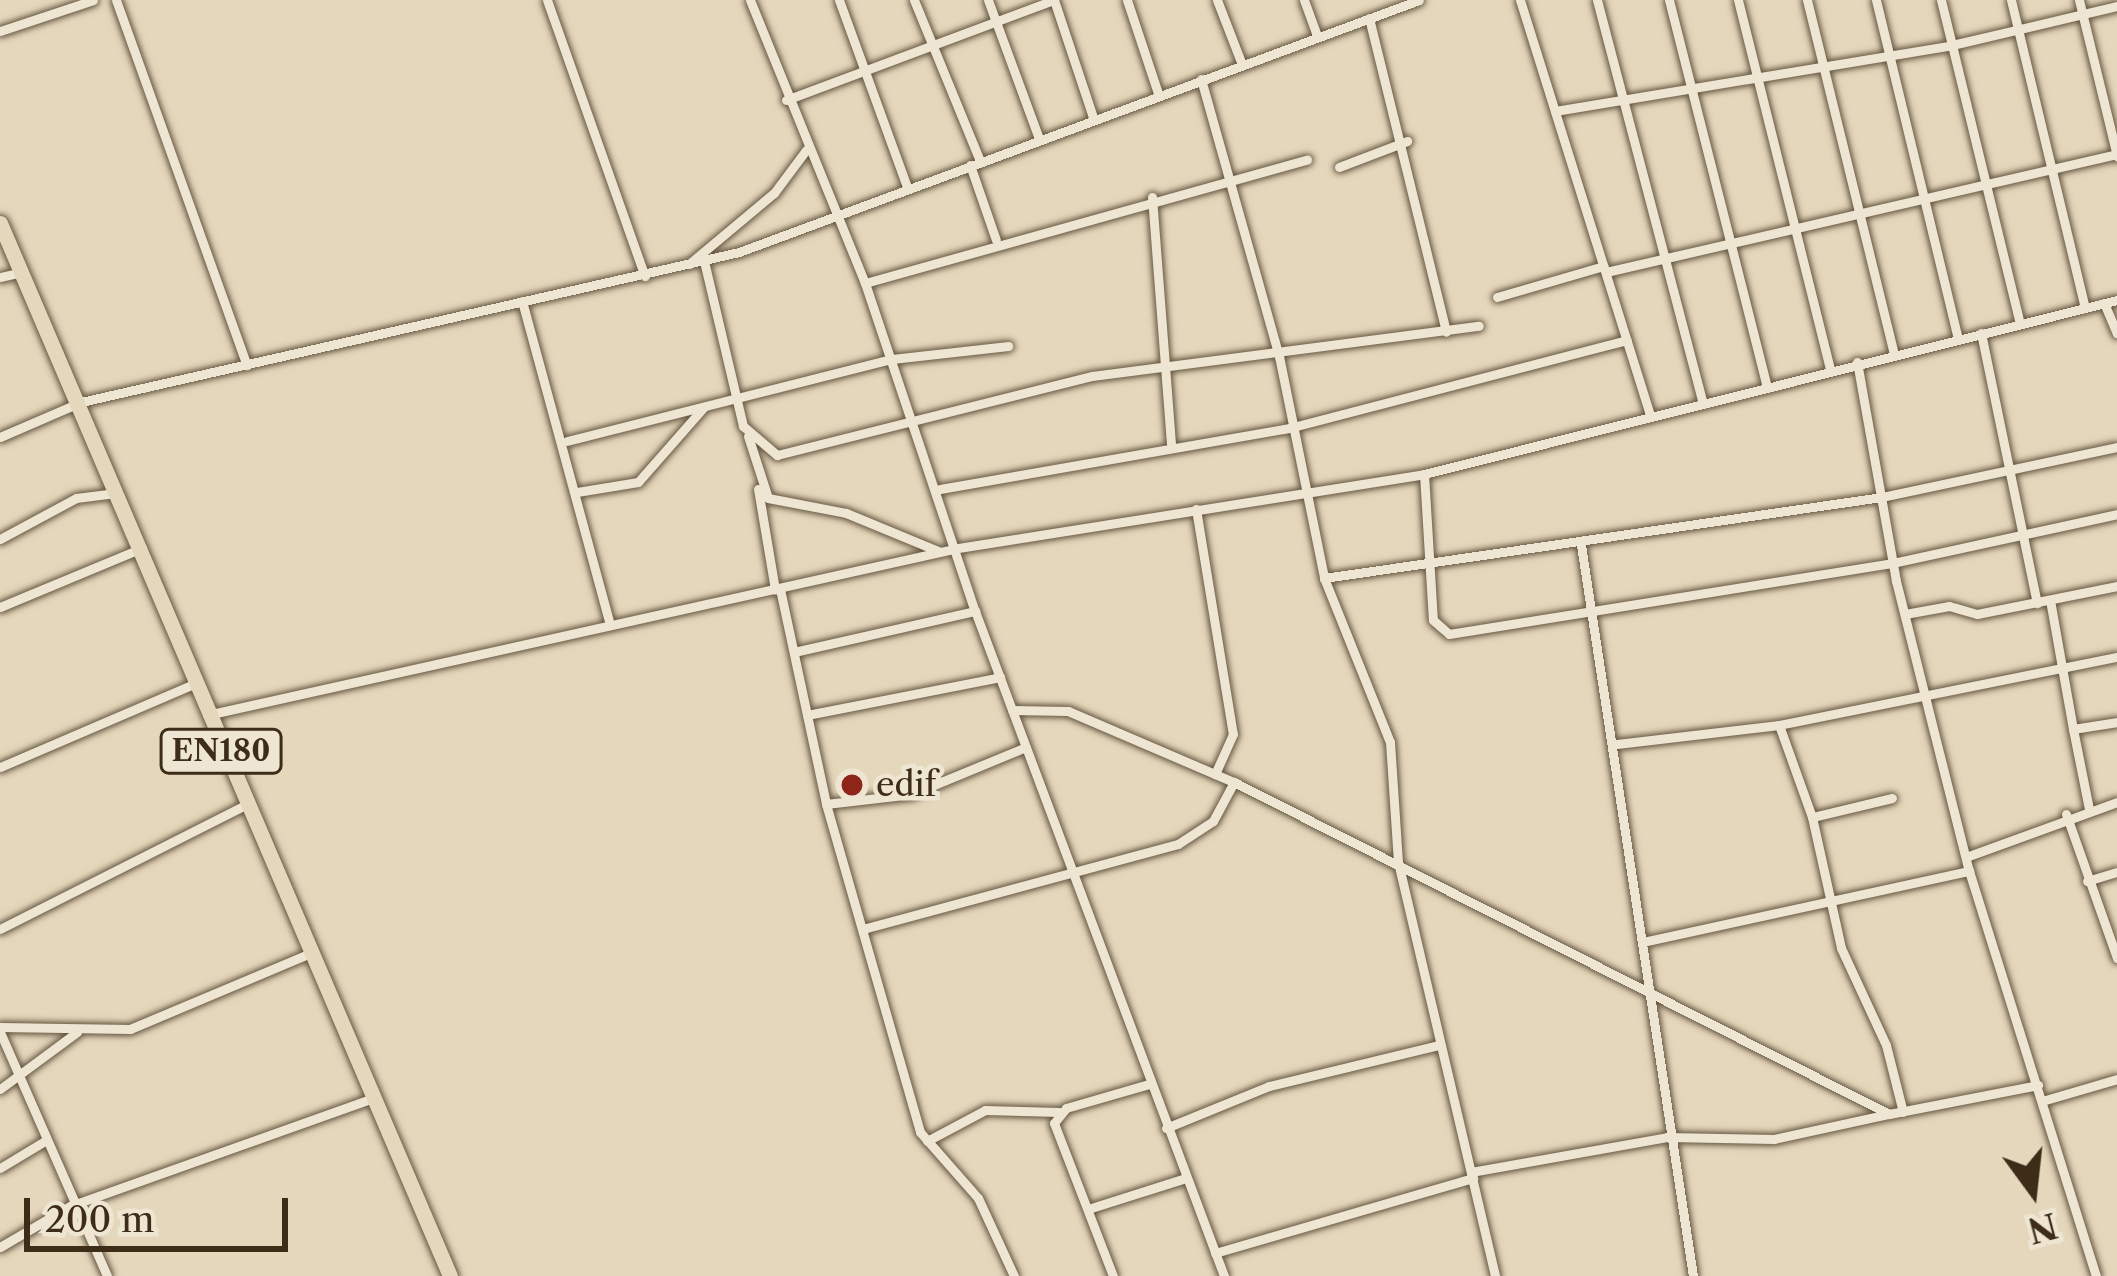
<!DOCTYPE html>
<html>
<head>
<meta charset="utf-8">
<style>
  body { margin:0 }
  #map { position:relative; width:2117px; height:1276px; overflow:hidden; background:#e5d7bc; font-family:"Libre Caslon Text",serif }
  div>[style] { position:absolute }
  .roads { filter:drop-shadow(0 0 3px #665741) drop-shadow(0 0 3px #665741) }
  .street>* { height:9px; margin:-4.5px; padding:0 4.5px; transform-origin:4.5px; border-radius:4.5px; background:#eee5d3 }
  .primary>* { height:15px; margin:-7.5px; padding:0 7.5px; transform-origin:7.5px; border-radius:7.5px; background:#e5d7bc }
  .dots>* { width:33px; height:33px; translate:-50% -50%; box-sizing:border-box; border:6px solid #eee5d3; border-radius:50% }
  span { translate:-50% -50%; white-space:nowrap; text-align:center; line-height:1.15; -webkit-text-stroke:9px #eee5d3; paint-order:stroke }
  .shield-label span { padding:3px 9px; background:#eee5d3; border:3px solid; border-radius:9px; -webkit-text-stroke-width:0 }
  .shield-label { font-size:30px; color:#3c2c18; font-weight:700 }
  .poi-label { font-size:33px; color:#3c2c18 }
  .left { translate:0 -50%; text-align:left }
  .north { position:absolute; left:1973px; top:1132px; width:120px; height:120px; -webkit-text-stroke:9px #eee5d3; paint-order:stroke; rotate:165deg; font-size:33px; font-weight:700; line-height:48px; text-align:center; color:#3c2c18 }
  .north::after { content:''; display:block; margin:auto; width:42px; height:54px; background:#3c2c18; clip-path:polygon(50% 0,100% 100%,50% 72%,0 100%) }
  .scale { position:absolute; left:24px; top:1198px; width:264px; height:54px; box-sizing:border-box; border:6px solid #3c2c18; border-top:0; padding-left:15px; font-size:36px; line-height:42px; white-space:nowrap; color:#3c2c18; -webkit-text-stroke:9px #eee5d3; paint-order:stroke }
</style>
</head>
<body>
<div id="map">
  <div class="roads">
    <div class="street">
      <i style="left:116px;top:0;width:388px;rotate:70.3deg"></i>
      <i style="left:547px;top:0;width:293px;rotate:70.5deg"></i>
      <i style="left:750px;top:0;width:305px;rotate:67.9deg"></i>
      <i style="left:865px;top:283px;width:346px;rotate:71.5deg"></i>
      <i style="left:975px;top:611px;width:710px;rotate:69.47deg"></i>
      <i style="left:839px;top:0;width:199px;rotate:70deg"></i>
      <i style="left:914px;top:0;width:174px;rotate:67.7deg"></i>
      <i style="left:988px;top:0;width:145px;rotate:69.8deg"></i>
      <i style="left:1127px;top:0;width:98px;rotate:71.6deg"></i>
      <i style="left:1217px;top:0;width:66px;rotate:68.8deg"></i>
      <i style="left:1304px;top:0;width:37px;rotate:70deg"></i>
      <i style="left:1520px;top:0;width:432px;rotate:72.6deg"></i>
      <i style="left:1597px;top:0;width:414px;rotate:75.3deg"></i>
      <i style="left:1669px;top:0;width:396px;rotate:75.8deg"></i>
      <i style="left:1738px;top:0;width:380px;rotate:76deg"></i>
      <i style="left:1807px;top:0;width:365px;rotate:76.2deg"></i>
      <i style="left:1876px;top:0;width:348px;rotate:76.4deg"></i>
      <i style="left:1941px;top:0;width:333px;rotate:76.3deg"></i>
      <i style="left:2011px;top:0;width:317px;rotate:76.5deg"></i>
      <i style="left:2079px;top:0;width:161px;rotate:76.3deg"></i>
      <i style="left:1369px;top:18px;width:323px;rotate:76.2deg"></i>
      <i style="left:0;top:31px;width:98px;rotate:-18.4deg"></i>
      <i style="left:1201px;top:79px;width:288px;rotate:74.3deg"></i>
      <i style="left:1279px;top:356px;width:227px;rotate:78.5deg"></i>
      <i style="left:1324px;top:578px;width:177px;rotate:68.1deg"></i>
      <i style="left:1390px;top:742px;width:120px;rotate:86.2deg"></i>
      <i style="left:1398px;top:862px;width:425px;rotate:76.8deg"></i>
      <i style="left:786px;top:100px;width:286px;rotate:-20.5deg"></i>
      <i style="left:1054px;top:0;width:123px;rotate:71.6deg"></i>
      <i style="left:1555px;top:111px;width:402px;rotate:-9.4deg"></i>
      <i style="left:1952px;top:45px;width:170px;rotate:-13.3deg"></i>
      <i style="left:970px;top:165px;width:79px;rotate:70.9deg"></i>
      <i style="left:1339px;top:167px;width:73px;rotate:-20.9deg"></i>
      <i style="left:1152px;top:197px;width:247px;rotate:85.6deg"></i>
      <i style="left:704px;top:261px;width:170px;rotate:76.7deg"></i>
      <i style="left:743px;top:426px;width:45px;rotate:40.5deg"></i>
      <i style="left:777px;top:455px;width:325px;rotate:-14.1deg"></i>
      <i style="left:1092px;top:376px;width:390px;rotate:-7.4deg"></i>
      <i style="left:689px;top:264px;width:111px;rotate:-39.9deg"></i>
      <i style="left:774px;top:193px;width:54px;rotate:-53.3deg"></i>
      <i style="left:1606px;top:272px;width:524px;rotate:-13deg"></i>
      <i style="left:0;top:277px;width:22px;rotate:-13deg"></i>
      <i style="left:865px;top:283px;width:459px;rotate:-15.6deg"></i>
      <i style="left:1497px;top:297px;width:111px;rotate:-16.2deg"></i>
      <i style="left:522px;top:301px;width:336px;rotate:74.8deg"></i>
      <i style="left:2104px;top:303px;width:33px;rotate:67deg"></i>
      <i style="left:1981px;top:333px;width:276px;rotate:78.3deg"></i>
      <i style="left:1857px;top:362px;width:222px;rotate:79.9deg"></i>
      <i style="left:1896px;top:581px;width:299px;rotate:75.9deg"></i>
      <i style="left:1969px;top:871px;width:424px;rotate:72.6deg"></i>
      <i style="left:748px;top:436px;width:65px;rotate:72.1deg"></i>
      <i style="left:768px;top:498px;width:79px;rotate:10.9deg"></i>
      <i style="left:846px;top:513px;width:100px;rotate:22.4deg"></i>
      <i style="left:0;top:437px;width:88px;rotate:-23.4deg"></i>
      <i style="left:81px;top:402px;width:675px;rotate:-12.84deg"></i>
      <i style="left:739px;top:252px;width:725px;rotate:-20.33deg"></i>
      <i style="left:567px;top:441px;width:335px;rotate:-14.2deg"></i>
      <i style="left:892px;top:359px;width:117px;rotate:-6.4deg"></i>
      <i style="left:1424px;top:474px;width:146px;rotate:86.5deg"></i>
      <i style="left:1433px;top:620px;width:21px;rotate:41deg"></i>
      <i style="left:1449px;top:634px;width:450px;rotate:-9.1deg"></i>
      <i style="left:1893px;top:563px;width:229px;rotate:-12.3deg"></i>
      <i style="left:758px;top:489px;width:102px;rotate:80.4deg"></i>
      <i style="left:940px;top:489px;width:354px;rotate:-9.9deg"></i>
      <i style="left:1289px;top:428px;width:349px;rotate:-14.6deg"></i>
      <i style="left:577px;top:492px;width:62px;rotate:-9.3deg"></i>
      <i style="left:638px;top:482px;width:100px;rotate:-48.7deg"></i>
      <i style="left:1196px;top:509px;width:228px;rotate:80.7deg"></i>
      <i style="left:1233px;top:734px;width:44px;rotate:114.2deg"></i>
      <i style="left:0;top:539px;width:86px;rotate:-28.3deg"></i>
      <i style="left:76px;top:498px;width:40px;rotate:-7.1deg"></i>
      <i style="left:1581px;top:545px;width:740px;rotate:81.29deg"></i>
      <i style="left:1324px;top:578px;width:564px;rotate:-8.26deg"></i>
      <i style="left:1882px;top:497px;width:240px;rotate:-12deg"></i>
      <i style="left:780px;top:589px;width:220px;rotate:77.9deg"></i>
      <i style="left:826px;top:804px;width:341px;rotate:74deg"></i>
      <i style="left:920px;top:1132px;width:88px;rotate:48.7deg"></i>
      <i style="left:978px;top:1198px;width:86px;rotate:65.2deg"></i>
      <i style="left:2050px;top:600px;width:131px;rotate:79.9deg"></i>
      <i style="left:2073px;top:729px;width:45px;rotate:-9deg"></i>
      <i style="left:0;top:607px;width:154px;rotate:-22.6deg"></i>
      <i style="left:1905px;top:614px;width:45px;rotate:-10.3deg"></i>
      <i style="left:1949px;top:606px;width:29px;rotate:16deg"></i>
      <i style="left:1977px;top:614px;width:143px;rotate:-11.3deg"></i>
      <i style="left:794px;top:652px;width:186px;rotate:-12.8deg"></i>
      <i style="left:1012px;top:710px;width:56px;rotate:1deg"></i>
      <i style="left:1068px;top:711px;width:181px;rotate:23.2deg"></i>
      <i style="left:1234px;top:782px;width:734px;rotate:26.88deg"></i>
      <i style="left:1889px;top:1114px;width:152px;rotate:-11deg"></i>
      <i style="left:207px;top:715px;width:769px;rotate:-12.54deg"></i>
      <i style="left:958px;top:548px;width:472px;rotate:-9deg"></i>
      <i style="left:1424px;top:474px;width:715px;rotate:-14.09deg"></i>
      <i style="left:807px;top:715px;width:197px;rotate:-11.1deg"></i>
      <i style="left:1779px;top:725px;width:98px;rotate:70.3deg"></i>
      <i style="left:2073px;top:729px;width:82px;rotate:78.7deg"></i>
      <i style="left:1617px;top:744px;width:163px;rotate:-6.7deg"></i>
      <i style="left:1779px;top:725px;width:345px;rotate:-11.4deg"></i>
      <i style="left:0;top:767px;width:211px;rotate:-23.2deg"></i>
      <i style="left:1892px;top:798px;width:82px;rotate:166.6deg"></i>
      <i style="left:1812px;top:817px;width:134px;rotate:77.5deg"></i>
      <i style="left:1841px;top:948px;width:107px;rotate:65.1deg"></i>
      <i style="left:1886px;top:1045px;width:69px;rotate:75.8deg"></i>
      <i style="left:826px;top:804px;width:87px;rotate:-6.6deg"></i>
      <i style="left:912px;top:794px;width:123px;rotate:-22.4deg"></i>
      <i style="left:2066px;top:814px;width:153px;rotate:70.5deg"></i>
      <i style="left:1966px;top:857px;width:161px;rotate:-20deg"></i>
      <i style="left:2087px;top:881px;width:31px;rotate:-17deg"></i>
      <i style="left:0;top:929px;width:272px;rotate:-26.8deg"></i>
      <i style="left:863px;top:929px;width:326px;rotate:-15.1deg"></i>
      <i style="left:1178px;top:844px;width:42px;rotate:-33.3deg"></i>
      <i style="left:1213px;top:821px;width:44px;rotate:-61.7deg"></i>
      <i style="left:1643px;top:942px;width:334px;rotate:-12.3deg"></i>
      <i style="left:0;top:1027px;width:130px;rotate:0.9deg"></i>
      <i style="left:130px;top:1029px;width:193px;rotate:-22.8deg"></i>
      <i style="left:0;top:1032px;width:266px;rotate:66.3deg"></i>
      <i style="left:0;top:1089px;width:96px;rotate:-36.5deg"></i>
      <i style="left:2042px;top:1101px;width:78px;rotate:-16.3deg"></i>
      <i style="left:1166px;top:1128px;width:111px;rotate:-22.2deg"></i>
      <i style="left:1269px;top:1086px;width:175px;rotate:-13.6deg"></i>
      <i style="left:927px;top:1141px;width:66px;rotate:-28.1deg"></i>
      <i style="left:985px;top:1110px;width:74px;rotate:1.5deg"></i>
      <i style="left:0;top:1168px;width:52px;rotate:-31deg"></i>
      <i style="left:1471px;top:1172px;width:199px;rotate:-10.1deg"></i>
      <i style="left:1667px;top:1137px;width:107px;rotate:1.1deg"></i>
      <i style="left:1774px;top:1139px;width:118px;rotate:-12.3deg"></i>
      <i style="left:1088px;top:1209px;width:103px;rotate:-17.6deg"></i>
      <i style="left:0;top:1247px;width:81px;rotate:-30.4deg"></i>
      <i style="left:70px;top:1206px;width:316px;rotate:-19.6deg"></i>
      <i style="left:1215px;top:1253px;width:269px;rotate:-16.2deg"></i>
      <i style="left:1113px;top:1276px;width:164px;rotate:-111.1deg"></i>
      <i style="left:1054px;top:1123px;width:19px;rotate:-51deg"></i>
      <i style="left:1066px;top:1108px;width:86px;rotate:-16.1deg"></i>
    </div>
    <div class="primary">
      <i style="left:0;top:223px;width:1145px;rotate:66.86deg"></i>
    </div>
  </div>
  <div class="dots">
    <i style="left:852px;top:785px;background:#8f2418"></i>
  </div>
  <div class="shield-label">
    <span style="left:221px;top:751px">EN180</span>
  </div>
  <div class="poi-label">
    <span class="left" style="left:876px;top:785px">edif</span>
  </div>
  <div class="north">N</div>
  <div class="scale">200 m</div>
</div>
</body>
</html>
